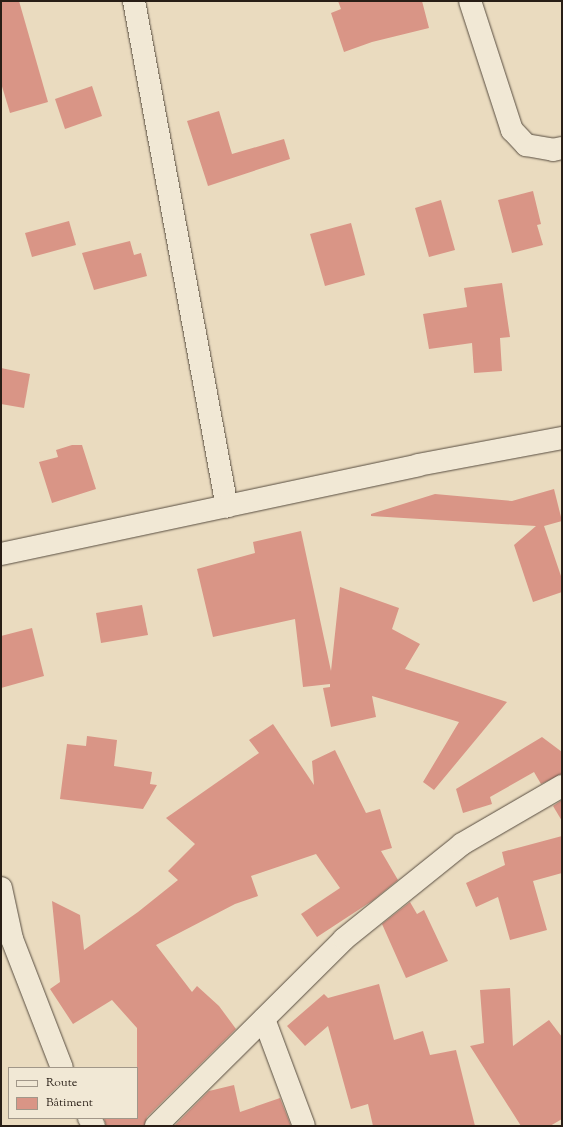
<!DOCTYPE html>
<html>
<head>
<meta charset="utf-8">
<style>
  body { margin:0 }
  #map { position:relative; width:563px; height:1127px; overflow:hidden; background:#eadbbf; font-family:"Sorts Mill Goudy",serif }
  div>[style] { position:absolute }
  .building>* { inset:0; background:#d99586 }
  .roads { filter:drop-shadow(0 0 1px #584d40) drop-shadow(0 0 1px #584d40) }
  .minor>* { height:22px; margin:-11px; padding:0 11px; transform-origin:11px; border-radius:11px; background:#f1e8d5 }
  span { translate:-50% -50%; white-space:nowrap; text-align:center; line-height:1.15; -webkit-text-stroke:3px #f1e8d5; paint-order:stroke }
  .frame { position:absolute; inset:0; border:2px solid #281e16; pointer-events:none }
  .legend { position:absolute; left:8px; top:1067px; width:130px; height:52px; box-sizing:border-box; background:#f1e8d5; border:1px solid #a19789; margin:0; padding:5px 7px; list-style:none; font-size:12px; color:#281e16 }
  .legend li { display:flex; align-items:center; gap:8px; height:20px }
  .legend b { width:20px; border:1px solid #a19789 }
</style>
</head>
<body>
<div id="map">
  <div class="building">
    <i style="clip-path:polygon(1px 1px,19px 1px,48px 102px,10px 113px,1px 83px)"></i>
    <i style="clip-path:polygon(338px 1px,422px 1px,429px 28px,372px 42px,344px 52px,331px 13px,341px 9px)"></i>
    <i style="clip-path:polygon(92px 86px,102px 116px,65px 129px,55px 99px)"></i>
    <i style="clip-path:polygon(219px 111px,232px 154px,284px 139px,290px 159px,208px 186px,187px 121px)"></i>
    <i style="clip-path:polygon(533px 191px,541px 224px,537px 225px,543px 245px,512px 253px,498px 200px)"></i>
    <i style="clip-path:polygon(441px 200px,455px 250px,429px 257px,415px 208px)"></i>
    <i style="clip-path:polygon(69px 221px,76px 245px,32px 257px,25px 233px)"></i>
    <i style="clip-path:polygon(351px 223px,365px 275px,325px 286px,310px 234px)"></i>
    <i style="clip-path:polygon(130px 241px,134px 255px,141px 253px,147px 276px,94px 290px,82px 253px)"></i>
    <i style="clip-path:polygon(502px 283px,510px 337px,500px 338px,502px 371px,474px 373px,472px 343px,429px 349px,423px 314px,467px 307px,464px 288px)"></i>
    <i style="clip-path:polygon(1px 368px,30px 374px,24px 408px,1px 404px)"></i>
    <i style="clip-path:polygon(72px 445px,82px 445px,96px 489px,52px 503px,39px 462px,58px 457px,56px 450px)"></i>
    <i style="clip-path:polygon(554px 489px,562px 521px,544px 526px,562px 579px,562px 592px,533px 602px,514px 545px,536px 526px,371px 516px,371px 514px,435px 494px,512px 501px)"></i>
    <i style="clip-path:polygon(301px 531px,331px 671px,340px 587px,399px 608px,392px 629px,420px 644px,405px 669px,507px 702px,434px 790px,423px 782px,459px 722px,372px 696px,376px 717px,331px 727px,323px 688px,330px 687px,330px 684px,303px 687px,295px 619px,213px 637px,197px 569px,255px 553px,253px 542px)"></i>
    <i style="clip-path:polygon(142px 605px,148px 635px,101px 643px,96px 613px)"></i>
    <i style="clip-path:polygon(32px 628px,44px 676px,1px 688px,1px 636px)"></i>
    <i style="clip-path:polygon(273px 724px,314px 785px,312px 761px,335px 750px,366px 813px,380px 809px,392px 848px,381px 851px,398px 880px,372px 901px,317px 937px,301px 914px,340px 888px,316px 854px,251px 876px,258px 896px,235px 904px,156px 945px,192px 992px,197px 986px,219px 1006px,236px 1029px,147px 1117px,144px 1126px,106px 1126px,104px 1118px,137px 1118px,137px 1028px,112px 1000px,73px 1024px,50px 989px,60px 982px,52px 901px,80px 915px,84px 950px,138px 912px,178px 880px,168px 871px,195px 844px,166px 818px,259px 753px,249px 740px)"></i>
    <i style="clip-path:polygon(87px 736px,117px 740px,114px 766px,152px 772px,150px 784px,157px 785px,143px 809px,60px 799px,67px 744px,86px 746px)"></i>
    <i style="clip-path:polygon(542px 737px,562px 752px,562px 774px,541px 784px,534px 772px,490px 797px,492px 804px,463px 813px,456px 789px)"></i>
    <i style="clip-path:polygon(562px 800px,562px 821px,553px 806px)"></i>
    <i style="clip-path:polygon(562px 836px,562px 873px,533px 881px,547px 930px,510px 940px,498px 897px,476px 907px,466px 883px,505px 865px,502px 852px)"></i>
    <i style="clip-path:polygon(410px 902px,417px 914px,424px 910px,448px 961px,406px 978px,382px 924px)"></i>
    <i style="clip-path:polygon(379px 984px,394px 1040px,423px 1031px,430px 1055px,456px 1050px,475px 1126px,373px 1126px,368px 1104px,351px 1109px,328px 1026px,305px 1046px,287px 1026px,324px 994px,328px 998px)"></i>
    <i style="clip-path:polygon(510px 988px,513px 1046px,549px 1020px,562px 1037px,562px 1119px,550px 1126px,521px 1126px,470px 1046px,484px 1043px,480px 990px)"></i>
    <i style="clip-path:polygon(234px 1085px,240px 1112px,280px 1098px,291px 1126px,174px 1126px,209px 1091px)"></i>
  </div>
  <div class="roads">
    <div class="minor">
      <i style="left:134px;top:1px;width:514px;rotate:79.59deg"></i>
      <i style="left:470px;top:1px;width:136px;rotate:72deg"></i>
      <i style="left:512px;top:130px;width:21px;rotate:47deg"></i>
      <i style="left:526px;top:145px;width:27px;rotate:10deg"></i>
      <i style="left:553px;top:150px;width:9px;rotate:-13deg"></i>
      <i style="left:1px;top:554px;width:426px;rotate:-12deg"></i>
      <i style="left:418px;top:465px;width:147px;rotate:-10.6deg"></i>
      <i style="left:1px;top:888px;width:52px;rotate:77.8deg"></i>
      <i style="left:12px;top:939px;width:138px;rotate:68.8deg"></i>
      <i style="left:264px;top:1019px;width:114px;rotate:69.5deg"></i>
      <i style="left:89px;top:1118px;width:9px;rotate:58deg"></i>
      <i style="left:156px;top:1126px;width:265px;rotate:-44.8deg"></i>
      <i style="left:344px;top:939px;width:151px;rotate:-38.8deg"></i>
      <i style="left:462px;top:844px;width:116px;rotate:-30.1deg"></i>
    </div>
  </div>
  <div class="frame"></div>
  <ul class="legend">
  <li><b style="height:5px;background:#f1e8d5"></b>Route</li>
  <li><b style="height:11px;background:#d99586"></b>Bâtiment</li>
  </ul>
</div>
</body>
</html>
